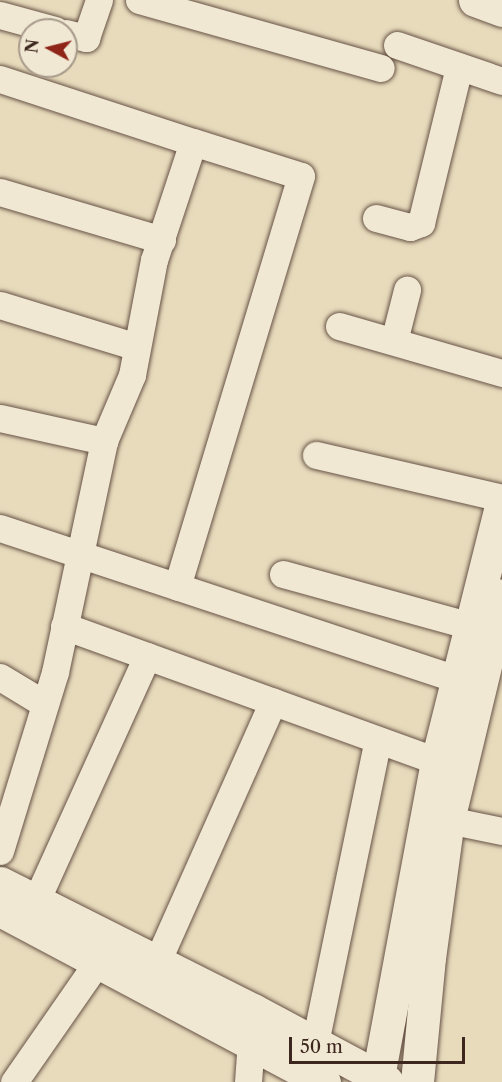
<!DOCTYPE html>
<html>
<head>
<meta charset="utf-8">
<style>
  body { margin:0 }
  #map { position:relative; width:502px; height:1082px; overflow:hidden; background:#e8dbbc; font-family:"Libre Caslon Text",serif }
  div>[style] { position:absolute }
  .roads { filter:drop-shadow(0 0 2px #675346) drop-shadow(0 0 2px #675346) }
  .minor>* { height:27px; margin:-13.5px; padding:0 13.5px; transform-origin:13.5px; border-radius:13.5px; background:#f0e8d3 }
  .tertiary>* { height:33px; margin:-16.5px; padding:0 16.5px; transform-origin:16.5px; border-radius:16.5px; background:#f0e8d3 }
  .secondary>* { height:33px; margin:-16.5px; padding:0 16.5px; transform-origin:16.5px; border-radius:16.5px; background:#f0e8d3 }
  span { translate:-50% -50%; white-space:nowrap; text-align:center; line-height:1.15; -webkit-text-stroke:6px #f0e8d3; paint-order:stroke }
  .north { position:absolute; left:18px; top:18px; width:60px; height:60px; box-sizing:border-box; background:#f0e8d3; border:2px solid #a89a8b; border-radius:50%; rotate:277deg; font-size:16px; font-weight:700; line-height:24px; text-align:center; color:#3c261e }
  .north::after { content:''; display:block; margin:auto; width:21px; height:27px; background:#8f2418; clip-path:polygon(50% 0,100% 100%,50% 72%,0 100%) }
  .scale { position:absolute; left:289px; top:1037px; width:176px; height:27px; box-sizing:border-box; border:3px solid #3c261e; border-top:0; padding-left:8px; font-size:18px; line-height:21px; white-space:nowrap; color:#3c261e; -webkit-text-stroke:4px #f0e8d3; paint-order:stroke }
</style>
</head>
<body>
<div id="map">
  <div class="roads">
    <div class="minor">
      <i style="left:139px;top:0;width:251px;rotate:15.7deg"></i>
      <i style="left:0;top:15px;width:57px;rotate:15.3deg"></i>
      <i style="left:66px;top:33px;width:21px;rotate:14deg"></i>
      <i style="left:86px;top:38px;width:40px;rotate:-71.1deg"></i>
      <i style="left:397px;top:45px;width:111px;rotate:18.9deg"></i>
      <i style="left:0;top:79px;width:203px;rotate:18.1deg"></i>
      <i style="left:0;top:192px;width:169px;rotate:16.5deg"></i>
      <i style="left:376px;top:218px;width:35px;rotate:15deg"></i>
      <i style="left:410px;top:227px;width:12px;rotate:-20deg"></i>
      <i style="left:421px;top:223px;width:161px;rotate:-76.3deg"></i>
      <i style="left:0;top:305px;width:143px;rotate:17deg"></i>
      <i style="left:339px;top:326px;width:170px;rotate:16.1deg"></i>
      <i style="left:394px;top:341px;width:53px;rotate:-75.7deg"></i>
      <i style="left:0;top:418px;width:107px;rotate:12.5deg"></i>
      <i style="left:316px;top:455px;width:191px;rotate:13deg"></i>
      <i style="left:0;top:528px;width:480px;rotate:18.3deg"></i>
      <i style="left:283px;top:574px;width:194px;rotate:15.5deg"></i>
      <i style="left:64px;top:626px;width:397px;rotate:19.9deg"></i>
      <i style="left:0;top:677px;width:50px;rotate:31.2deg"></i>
      <i style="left:448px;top:820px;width:55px;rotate:11.5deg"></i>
      <i style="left:0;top:851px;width:187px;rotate:-72.9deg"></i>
      <i style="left:55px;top:672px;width:236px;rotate:-78deg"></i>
      <i style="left:104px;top:441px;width:72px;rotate:-67deg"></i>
      <i style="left:132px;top:375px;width:117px;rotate:-79.2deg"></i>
      <i style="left:154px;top:260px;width:124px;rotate:-71.7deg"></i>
      <i style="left:193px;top:142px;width:113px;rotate:17.5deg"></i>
      <i style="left:301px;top:176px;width:429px;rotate:106.8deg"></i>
      <i style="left:36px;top:901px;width:269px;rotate:-65.6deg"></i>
      <i style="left:157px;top:962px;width:285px;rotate:-66deg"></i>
      <i style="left:315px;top:1043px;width:309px;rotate:-78.3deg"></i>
      <i style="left:14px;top:1082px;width:147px;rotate:-55.2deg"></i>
      <i style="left:248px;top:1082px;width:56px;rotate:-85.9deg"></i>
    </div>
    <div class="tertiary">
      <i style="left:0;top:883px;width:283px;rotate:26.7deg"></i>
      <i style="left:253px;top:1010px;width:152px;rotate:28.2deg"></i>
      <i style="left:0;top:910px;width:367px;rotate:28deg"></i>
      <i style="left:377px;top:1082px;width:327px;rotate:-79.4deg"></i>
      <i style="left:437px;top:761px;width:267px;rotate:-75.9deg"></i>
      <i style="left:417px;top:1082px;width:125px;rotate:-84.5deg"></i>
      <i style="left:429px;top:958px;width:139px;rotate:-82.2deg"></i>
      <i style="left:448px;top:820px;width:231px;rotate:-76.5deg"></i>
    </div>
    <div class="secondary">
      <i style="left:475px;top:0;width:29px;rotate:20deg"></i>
    </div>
  </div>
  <div class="north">N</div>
  <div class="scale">50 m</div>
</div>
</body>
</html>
